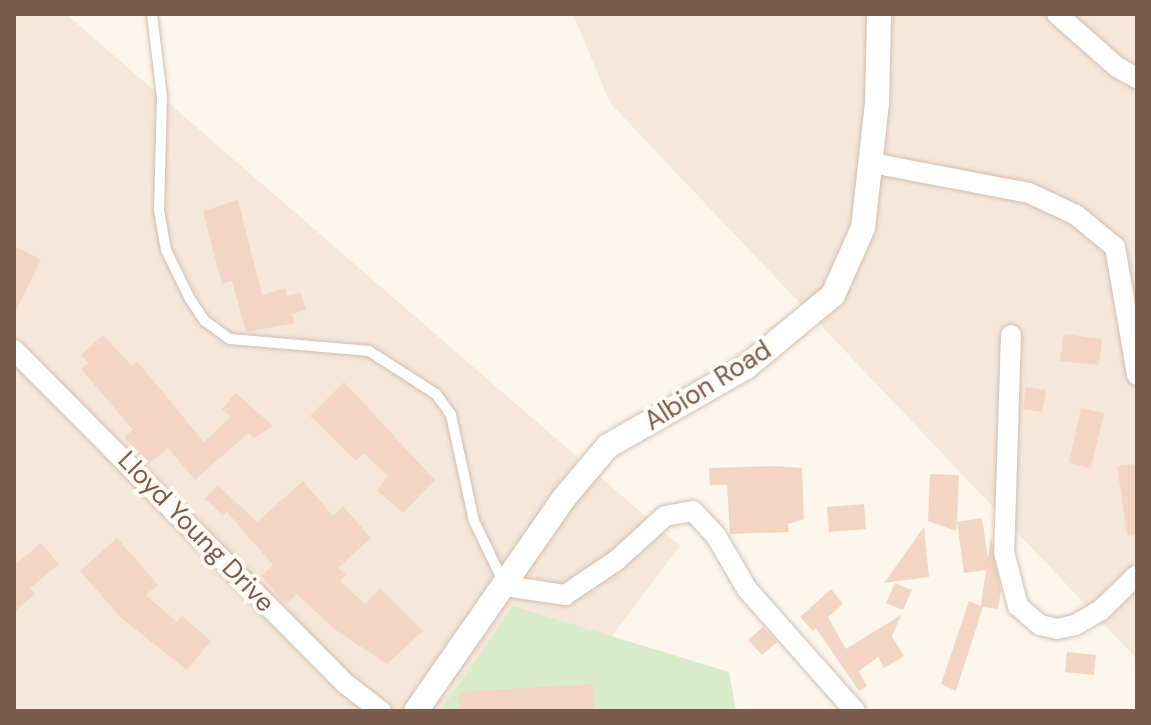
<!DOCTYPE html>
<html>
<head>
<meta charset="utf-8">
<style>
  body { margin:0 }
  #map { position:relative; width:1151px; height:725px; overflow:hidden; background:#fdf6ec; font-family:"DM Sans",sans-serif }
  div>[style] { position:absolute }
  .residential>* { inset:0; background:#f5e8da }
  .green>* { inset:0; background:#d8ecc9 }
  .building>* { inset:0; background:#f3d5c3 }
  .roads { filter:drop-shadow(0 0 2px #d1beb0) drop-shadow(0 0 2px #d1beb0) }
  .service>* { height:10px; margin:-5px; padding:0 5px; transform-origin:5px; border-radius:5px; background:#fff }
  .minor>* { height:20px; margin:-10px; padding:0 10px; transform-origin:10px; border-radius:10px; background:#fff }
  .tertiary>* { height:24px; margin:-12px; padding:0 12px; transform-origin:12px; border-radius:12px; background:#fff }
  span { translate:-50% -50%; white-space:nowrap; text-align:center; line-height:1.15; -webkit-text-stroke:8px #fffaf3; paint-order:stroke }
  .street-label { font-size:26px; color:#7a5c4d }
  .frame { position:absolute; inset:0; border:16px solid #7a5c4d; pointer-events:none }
</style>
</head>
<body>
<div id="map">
  <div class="residential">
    <i style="clip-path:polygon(14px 14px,66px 14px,680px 546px,555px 711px,14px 711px)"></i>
    <i style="clip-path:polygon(573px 14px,1137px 14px,1137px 659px,610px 103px)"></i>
  </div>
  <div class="green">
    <i style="clip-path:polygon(513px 606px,729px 672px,736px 711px,440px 711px)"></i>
  </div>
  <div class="building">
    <i style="clip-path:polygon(238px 200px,262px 295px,285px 288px,287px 296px,300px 292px,306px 310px,292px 314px,295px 323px,246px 332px,232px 281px,222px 284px,203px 211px)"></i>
    <i style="clip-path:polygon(14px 246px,41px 259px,14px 315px)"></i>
    <i style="clip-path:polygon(1064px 334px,1102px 339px,1099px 365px,1060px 361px)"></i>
    <i style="clip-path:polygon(103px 335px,132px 366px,137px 361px,204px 442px,231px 417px,222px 409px,236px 393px,273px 426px,254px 438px,248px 433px,195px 480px,168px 448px,148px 465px,124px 437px,133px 430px,81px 369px,88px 363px,81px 355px)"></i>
    <i style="clip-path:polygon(344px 382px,435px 480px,403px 513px,377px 490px,388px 476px,364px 453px,356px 461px,310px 416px)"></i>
    <i style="clip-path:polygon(1026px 387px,1046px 390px,1042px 412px,1023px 409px)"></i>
    <i style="clip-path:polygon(1081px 408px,1104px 413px,1091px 468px,1069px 463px)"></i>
    <i style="clip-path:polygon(1137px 464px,1137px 534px,1127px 535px,1117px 466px)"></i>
    <i style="clip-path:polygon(775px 466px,802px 468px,804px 519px,788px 524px,789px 532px,730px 534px,727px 485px,710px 485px,709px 468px)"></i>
    <i style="clip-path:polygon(930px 474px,959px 475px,957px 522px,982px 518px,988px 558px,991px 538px,1001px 591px,998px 609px,983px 607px,956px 691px,941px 684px,969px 601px,981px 606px,986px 570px,964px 573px,957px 522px,956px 531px,928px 521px)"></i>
    <i style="clip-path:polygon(303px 481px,333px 516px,343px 506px,371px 538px,338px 568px,346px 574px,340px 581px,365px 604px,380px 588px,423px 631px,387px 664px,334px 629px,297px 594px,286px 604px,261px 576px,273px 565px,227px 512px,223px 516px,205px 499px,218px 485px,257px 522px)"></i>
    <i style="clip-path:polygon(864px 504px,866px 529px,829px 532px,827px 507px)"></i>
    <i style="clip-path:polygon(924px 527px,929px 577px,884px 583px)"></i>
    <i style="clip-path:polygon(117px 538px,158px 585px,146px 595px,177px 622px,182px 616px,211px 641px,187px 670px,121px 618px,80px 571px)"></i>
    <i style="clip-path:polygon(41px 543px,59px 564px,30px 588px,35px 594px,14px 612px,14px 566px)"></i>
    <i style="clip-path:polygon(895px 583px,912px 590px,903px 610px,886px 603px)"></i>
    <i style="clip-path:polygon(831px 589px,843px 604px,828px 617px,846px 649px,901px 615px,892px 636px,904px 656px,884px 668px,878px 657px,859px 671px,867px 686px,859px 691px,816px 628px,813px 631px,800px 617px)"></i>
    <i style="clip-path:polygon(763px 627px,777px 642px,762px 655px,748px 640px)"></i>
    <i style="clip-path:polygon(1067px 652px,1096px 655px,1094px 675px,1065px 672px)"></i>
    <i style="clip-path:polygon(593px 684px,594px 711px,460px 711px,459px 692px)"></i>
  </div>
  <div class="roads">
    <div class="service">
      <i style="left:152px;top:14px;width:84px;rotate:83.1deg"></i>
      <i style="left:162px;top:97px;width:113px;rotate:91.5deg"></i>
      <i style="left:159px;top:210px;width:41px;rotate:80.1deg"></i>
      <i style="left:166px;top:250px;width:55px;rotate:63.9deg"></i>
      <i style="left:190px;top:299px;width:27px;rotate:56deg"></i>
      <i style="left:205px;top:321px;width:31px;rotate:36deg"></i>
      <i style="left:230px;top:339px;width:140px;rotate:4.9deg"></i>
      <i style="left:369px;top:351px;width:80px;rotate:32.7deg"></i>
      <i style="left:436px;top:394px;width:26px;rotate:54deg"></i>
      <i style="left:451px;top:415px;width:108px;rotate:77.8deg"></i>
      <i style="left:474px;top:521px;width:67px;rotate:64.2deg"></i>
    </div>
    <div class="minor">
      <i style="left:1057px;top:14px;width:80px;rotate:41.5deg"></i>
      <i style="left:1117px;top:67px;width:23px;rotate:29deg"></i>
      <i style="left:872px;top:163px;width:160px;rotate:10.8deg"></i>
      <i style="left:1029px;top:193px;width:52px;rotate:25.1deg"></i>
      <i style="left:1076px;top:215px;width:50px;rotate:39.4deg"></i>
      <i style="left:1115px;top:247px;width:130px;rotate:80.2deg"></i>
      <i style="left:1011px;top:335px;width:217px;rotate:91.8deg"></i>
      <i style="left:1004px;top:552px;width:56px;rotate:75.5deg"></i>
      <i style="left:1018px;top:606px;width:29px;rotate:41deg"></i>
      <i style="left:1040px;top:625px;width:17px;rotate:13deg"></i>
      <i style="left:1057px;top:629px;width:18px;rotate:-13deg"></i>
      <i style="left:1075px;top:625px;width:30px;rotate:-30deg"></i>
      <i style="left:1101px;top:610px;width:50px;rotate:-44.2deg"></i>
      <i style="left:14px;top:350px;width:472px;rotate:45.2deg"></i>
      <i style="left:347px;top:685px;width:43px;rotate:37.4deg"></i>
      <i style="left:506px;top:586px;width:60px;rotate:8.7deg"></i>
      <i style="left:565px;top:595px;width:63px;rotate:-33.9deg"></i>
      <i style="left:617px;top:560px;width:65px;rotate:-42.5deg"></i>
      <i style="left:665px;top:516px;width:28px;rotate:-10deg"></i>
      <i style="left:693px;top:511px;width:34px;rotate:47deg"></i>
      <i style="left:716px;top:536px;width:61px;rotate:59.7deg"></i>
      <i style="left:747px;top:589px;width:163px;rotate:48.5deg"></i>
    </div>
    <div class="tertiary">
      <i style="left:416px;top:711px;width:259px;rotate:-55.2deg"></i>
      <i style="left:564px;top:498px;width:68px;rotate:-49.8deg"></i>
      <i style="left:608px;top:446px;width:159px;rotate:-29.8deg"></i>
      <i style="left:746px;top:367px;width:113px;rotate:-39.6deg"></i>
      <i style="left:833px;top:295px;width:73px;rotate:-65.9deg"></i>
      <i style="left:863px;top:228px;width:125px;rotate:-83.6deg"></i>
      <i style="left:877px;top:104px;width:90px;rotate:-88.7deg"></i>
    </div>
  </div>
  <div class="street-label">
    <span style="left:708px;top:386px;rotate:-32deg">Albion Road</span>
    <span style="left:196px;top:532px;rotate:46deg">Lloyd Young Drive</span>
  </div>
  <div class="frame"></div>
</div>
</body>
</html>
